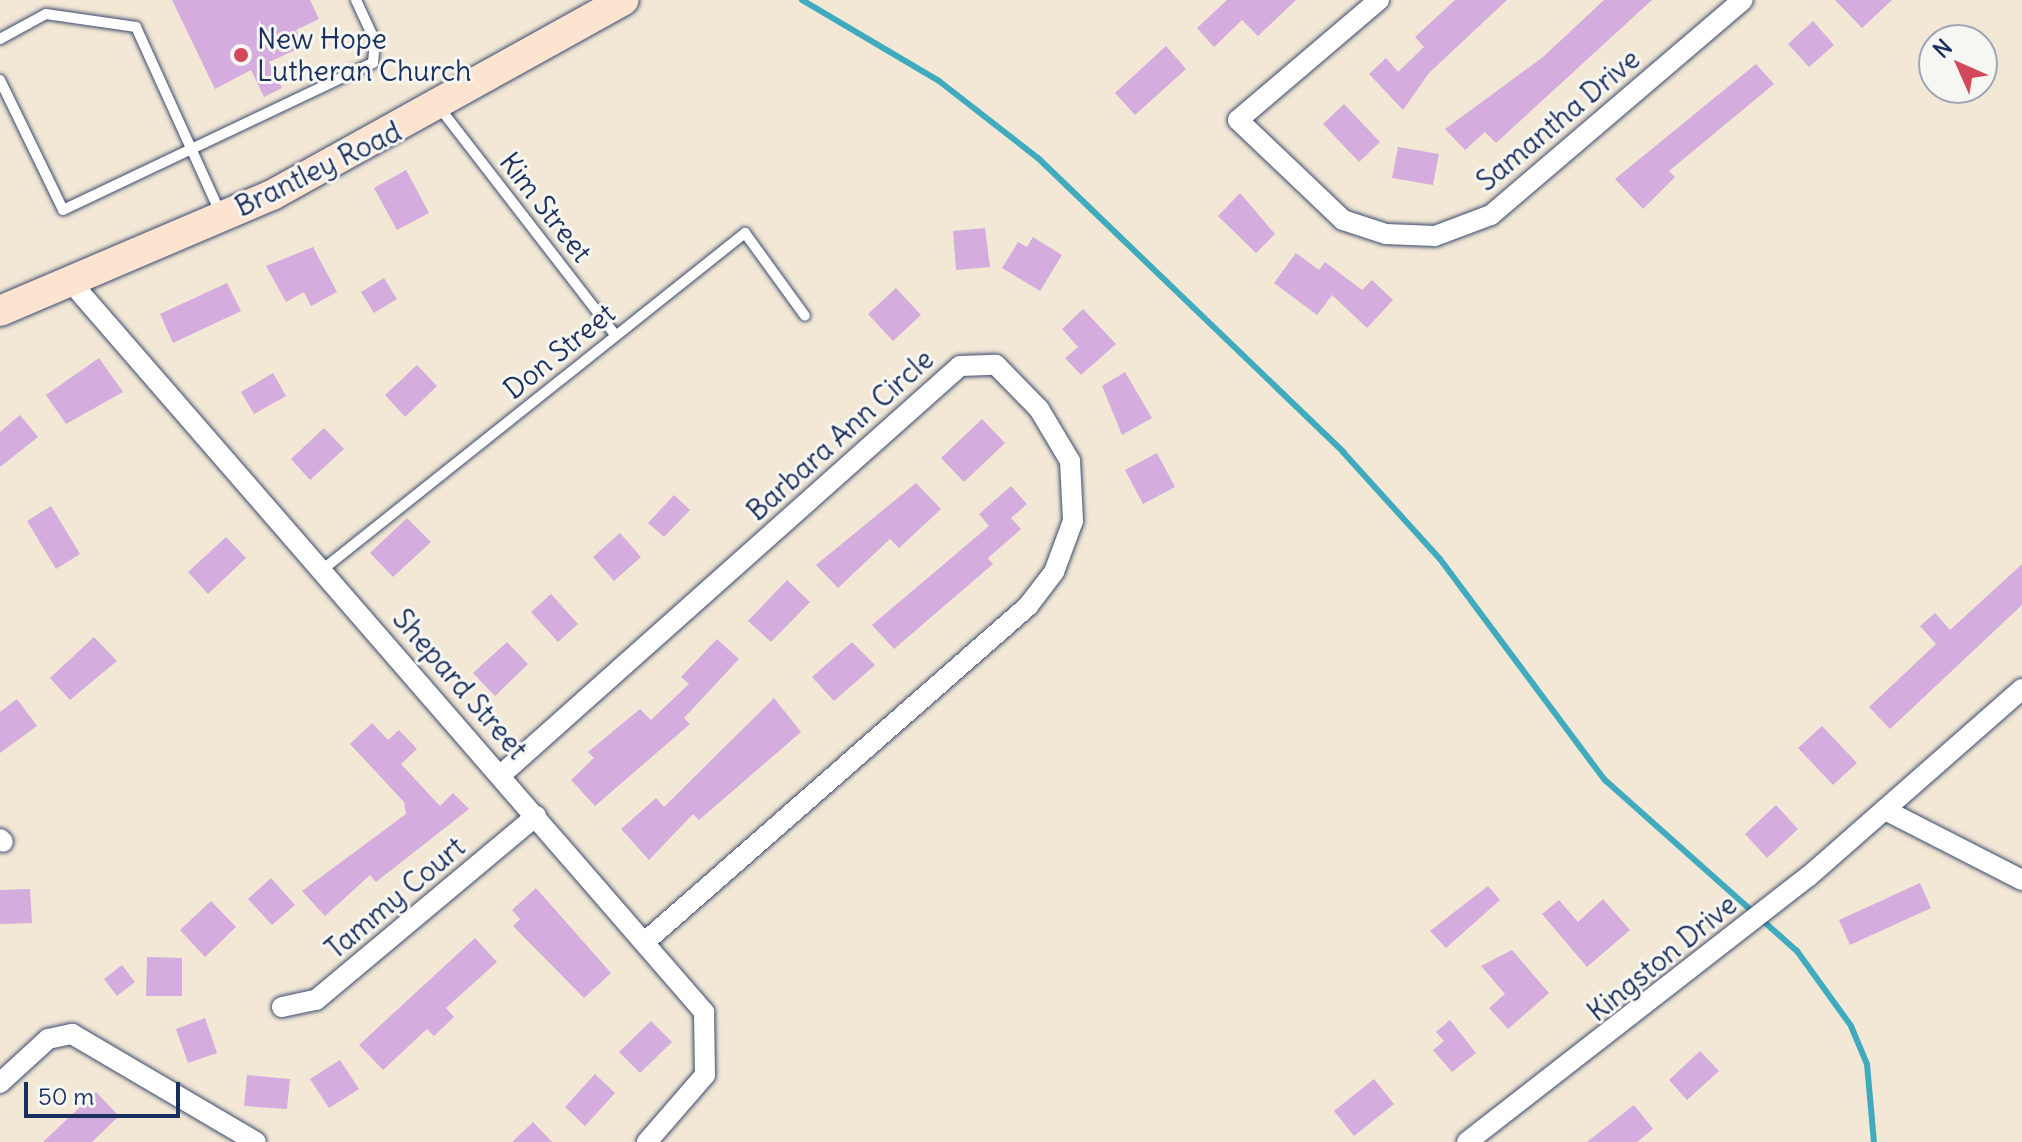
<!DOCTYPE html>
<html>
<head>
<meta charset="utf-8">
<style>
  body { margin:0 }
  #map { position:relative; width:2022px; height:1142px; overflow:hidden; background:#f3e8d5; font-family:Delius,sans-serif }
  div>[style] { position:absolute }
  .stream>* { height:6px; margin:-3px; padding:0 3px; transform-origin:3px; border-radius:3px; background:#40abbf }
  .building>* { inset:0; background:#d4acdd }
  .roads { filter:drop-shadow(0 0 2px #3b4b70) drop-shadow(0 0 2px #3b4b70) }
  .lane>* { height:10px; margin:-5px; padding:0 5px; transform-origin:5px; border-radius:5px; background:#fff }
  .street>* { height:20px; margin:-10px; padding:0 10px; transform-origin:10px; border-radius:10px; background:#fff }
  .secondary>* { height:30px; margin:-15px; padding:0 15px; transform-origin:15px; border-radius:15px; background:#fde4d0 }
  .dots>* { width:22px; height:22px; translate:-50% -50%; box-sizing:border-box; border:4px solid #f6f6f2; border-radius:50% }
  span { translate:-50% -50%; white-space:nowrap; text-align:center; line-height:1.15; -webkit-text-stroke:6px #f6f6f2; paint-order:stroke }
  .poi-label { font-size:28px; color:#1b2f5e }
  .left { translate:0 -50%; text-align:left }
  .street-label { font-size:28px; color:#1b2f5e }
  .north { position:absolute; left:1918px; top:24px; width:80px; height:80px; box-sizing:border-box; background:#f6f6f2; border:2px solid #9ea6b7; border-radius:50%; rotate:315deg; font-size:22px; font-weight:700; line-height:32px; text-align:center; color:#1b2f5e }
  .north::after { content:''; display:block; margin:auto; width:28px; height:36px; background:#d1495b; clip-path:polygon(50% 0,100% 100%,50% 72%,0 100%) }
  .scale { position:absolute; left:24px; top:1082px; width:156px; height:36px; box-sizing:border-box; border:4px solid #1b2f5e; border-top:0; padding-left:10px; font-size:24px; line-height:28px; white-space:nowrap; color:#1b2f5e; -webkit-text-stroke:6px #f6f6f2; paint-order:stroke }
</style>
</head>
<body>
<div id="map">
  <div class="stream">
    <i style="left:802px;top:0;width:159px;rotate:30.6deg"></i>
    <i style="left:939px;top:81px;width:125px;rotate:37.9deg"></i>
    <i style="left:1038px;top:158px;width:424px;rotate:43.9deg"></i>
    <i style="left:1343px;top:452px;width:144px;rotate:47.8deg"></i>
    <i style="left:1440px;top:559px;width:276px;rotate:53.3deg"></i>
    <i style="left:1605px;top:780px;width:257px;rotate:41.7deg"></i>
    <i style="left:1797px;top:951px;width:92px;rotate:54.2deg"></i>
    <i style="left:1851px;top:1026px;width:41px;rotate:67.2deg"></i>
    <i style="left:1867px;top:1064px;width:78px;rotate:84.9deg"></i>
  </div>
  <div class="building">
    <i style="clip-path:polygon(172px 0,310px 0,319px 19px,296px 30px,304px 46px,269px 62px,282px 88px,264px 97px,251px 70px,215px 89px)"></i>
    <i style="clip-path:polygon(1227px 0,1296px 0,1258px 36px,1242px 20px,1214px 47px,1197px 28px)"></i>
    <i style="clip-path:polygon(1455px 0,1507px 0,1429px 73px,1403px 110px,1369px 74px,1386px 58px,1398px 72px,1424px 47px,1415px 37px)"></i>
    <i style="clip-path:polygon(1604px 0,1652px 0,1496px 143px,1485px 132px,1465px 150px,1445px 129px,1543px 57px)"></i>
    <i style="clip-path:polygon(1835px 0,1892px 0,1862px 28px)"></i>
    <i style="clip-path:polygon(1813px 21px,1834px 45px,1809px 67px,1788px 44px)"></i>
    <i style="clip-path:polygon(1166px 46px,1186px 69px,1135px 115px,1115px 93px)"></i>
    <i style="clip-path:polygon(1756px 64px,1774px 84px,1669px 171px,1675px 177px,1643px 209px,1615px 179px)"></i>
    <i style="clip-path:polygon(1344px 104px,1380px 142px,1359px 162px,1323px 124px)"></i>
    <i style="clip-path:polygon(1398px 147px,1439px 154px,1433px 185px,1392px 178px)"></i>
    <i style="clip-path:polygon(406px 170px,429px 213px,397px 230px,374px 188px)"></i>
    <i style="clip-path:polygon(1240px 193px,1275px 234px,1256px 253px,1218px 216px)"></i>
    <i style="clip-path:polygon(985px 228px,990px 267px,956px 270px,953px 231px)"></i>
    <i style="clip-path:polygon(1033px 237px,1062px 255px,1040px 291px,1002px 268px,1018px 242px,1027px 247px)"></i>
    <i style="clip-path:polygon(313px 247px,337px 292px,311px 306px,304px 292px,286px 302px,266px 266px)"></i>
    <i style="clip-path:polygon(1296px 253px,1319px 270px,1325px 262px,1362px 290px,1372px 280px,1393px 300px,1367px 328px,1332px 295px,1317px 315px,1274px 283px)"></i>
    <i style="clip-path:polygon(384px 278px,397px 299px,374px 313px,361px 292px)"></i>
    <i style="clip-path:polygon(227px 283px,241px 311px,173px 343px,160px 314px)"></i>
    <i style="clip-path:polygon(896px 288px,921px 315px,893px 341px,868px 314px)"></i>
    <i style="clip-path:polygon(1083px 309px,1116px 344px,1081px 375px,1065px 358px,1078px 347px,1062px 329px)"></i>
    <i style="clip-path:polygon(99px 358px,123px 392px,66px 424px,46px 395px)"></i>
    <i style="clip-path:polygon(417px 365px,437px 386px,405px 417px,385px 395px)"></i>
    <i style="clip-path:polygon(1125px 372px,1152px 418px,1122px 435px,1102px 386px)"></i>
    <i style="clip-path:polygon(273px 373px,286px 396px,254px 414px,241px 392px)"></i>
    <i style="clip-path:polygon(20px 415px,38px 437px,0 467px,0 432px)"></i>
    <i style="clip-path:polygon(982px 419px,1005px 443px,964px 482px,941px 458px)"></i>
    <i style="clip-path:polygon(324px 428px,344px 449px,310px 480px,291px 459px)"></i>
    <i style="clip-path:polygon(1157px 453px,1175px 487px,1143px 504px,1125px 470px)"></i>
    <i style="clip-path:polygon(916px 483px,941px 509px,899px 548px,890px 539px,838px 588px,816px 565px)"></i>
    <i style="clip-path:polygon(1011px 486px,1027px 504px,1011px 518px,1021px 529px,988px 558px,993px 564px,894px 649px,872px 625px,989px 526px,979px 514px)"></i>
    <i style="clip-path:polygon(674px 495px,690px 510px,664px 537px,648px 523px)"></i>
    <i style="clip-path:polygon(51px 506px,80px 554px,56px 569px,27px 521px)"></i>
    <i style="clip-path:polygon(407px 518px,431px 542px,393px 577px,370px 553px)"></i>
    <i style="clip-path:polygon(620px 533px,641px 557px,614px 581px,593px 557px)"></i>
    <i style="clip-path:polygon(226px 537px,246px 558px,208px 594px,188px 572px)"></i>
    <i style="clip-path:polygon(2022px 564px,2022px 605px,1890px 729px,1869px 707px,1936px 644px,1920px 626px,1935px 613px,1950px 630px)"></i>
    <i style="clip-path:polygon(787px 580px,810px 602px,771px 642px,748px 621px)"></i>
    <i style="clip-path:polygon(551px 594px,578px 624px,558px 642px,531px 612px)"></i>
    <i style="clip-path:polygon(94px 637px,117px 661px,70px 700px,50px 678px)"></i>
    <i style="clip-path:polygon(717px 639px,739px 659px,684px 718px,690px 724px,595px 806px,571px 780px,594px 758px,588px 752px,640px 709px,651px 720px,689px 684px,681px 677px)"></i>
    <i style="clip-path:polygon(507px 642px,528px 664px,495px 696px,473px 673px)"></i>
    <i style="clip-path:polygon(852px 642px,875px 665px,834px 701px,812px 677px)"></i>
    <i style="clip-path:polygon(774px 698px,801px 732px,699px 820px,693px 814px,649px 860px,621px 829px,656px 798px,664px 807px)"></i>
    <i style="clip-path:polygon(17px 699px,37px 726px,0 753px,0 712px)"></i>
    <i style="clip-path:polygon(372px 723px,388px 740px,399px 730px,417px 749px,401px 764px,440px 806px,453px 793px,469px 809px,376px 882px,370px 875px,325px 916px,302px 891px,406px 814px,404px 802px,350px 744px)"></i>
    <i style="clip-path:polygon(1822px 726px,1857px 763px,1833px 785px,1798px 748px)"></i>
    <i style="clip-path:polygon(1776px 805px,1798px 829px,1767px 858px,1745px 834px)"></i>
    <i style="clip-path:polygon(271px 878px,295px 905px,272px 925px,248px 899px)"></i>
    <i style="clip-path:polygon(1920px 883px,1931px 908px,1850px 945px,1839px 920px)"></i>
    <i style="clip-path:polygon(1488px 886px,1500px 900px,1446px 948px,1430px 931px)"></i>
    <i style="clip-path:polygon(536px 888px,611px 973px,584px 998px,513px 926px,520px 919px,512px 910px)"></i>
    <i style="clip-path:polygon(30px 889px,32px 923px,0 924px,0 890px)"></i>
    <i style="clip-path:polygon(1603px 899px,1630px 930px,1587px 967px,1542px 914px,1559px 900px,1578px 922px)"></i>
    <i style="clip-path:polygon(211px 901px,236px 927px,205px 957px,180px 930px)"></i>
    <i style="clip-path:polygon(475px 938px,497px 962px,446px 1008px,454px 1017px,434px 1036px,427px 1029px,383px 1070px,359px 1045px)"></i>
    <i style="clip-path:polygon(1512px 950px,1549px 993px,1508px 1029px,1489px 1008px,1505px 994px,1481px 966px)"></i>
    <i style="clip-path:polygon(147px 957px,182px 958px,182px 996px,146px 996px)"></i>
    <i style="clip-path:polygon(122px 965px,135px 982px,117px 996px,104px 979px)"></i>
    <i style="clip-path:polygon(205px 1018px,217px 1053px,188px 1063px,176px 1029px)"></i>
    <i style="clip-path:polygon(1450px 1020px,1476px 1053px,1452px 1072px,1433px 1050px,1444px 1041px,1436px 1032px)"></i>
    <i style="clip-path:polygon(651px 1021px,672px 1042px,640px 1073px,619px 1052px)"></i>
    <i style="clip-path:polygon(1700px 1051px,1719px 1071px,1687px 1100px,1669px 1080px)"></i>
    <i style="clip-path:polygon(340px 1060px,359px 1089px,329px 1108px,310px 1079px)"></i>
    <i style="clip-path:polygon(595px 1074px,615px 1093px,585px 1126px,565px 1107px)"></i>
    <i style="clip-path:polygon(247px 1075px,290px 1079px,287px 1109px,244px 1106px)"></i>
    <i style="clip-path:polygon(1374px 1079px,1394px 1104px,1354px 1136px,1334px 1111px)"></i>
    <i style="clip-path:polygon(96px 1092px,119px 1116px,92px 1142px,43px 1142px)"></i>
    <i style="clip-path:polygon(1634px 1105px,1653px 1129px,1637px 1142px,1587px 1142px)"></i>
    <i style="clip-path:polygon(533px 1122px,552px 1142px,512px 1142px)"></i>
  </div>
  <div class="roads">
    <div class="lane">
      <i style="left:0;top:39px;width:52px;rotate:-28.5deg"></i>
      <i style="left:46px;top:14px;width:91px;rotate:8.2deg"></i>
      <i style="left:136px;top:27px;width:205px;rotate:65.6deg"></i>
      <i style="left:0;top:80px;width:144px;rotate:64.1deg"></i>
      <i style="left:63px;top:210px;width:343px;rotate:-25.4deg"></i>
      <i style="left:373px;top:63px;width:22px;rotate:-85deg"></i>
      <i style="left:375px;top:41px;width:45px;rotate:-114.9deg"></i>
      <i style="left:439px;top:107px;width:289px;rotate:52.3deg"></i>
      <i style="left:322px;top:570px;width:541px;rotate:-38.54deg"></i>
      <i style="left:745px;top:233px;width:102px;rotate:54.1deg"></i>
    </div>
    <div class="street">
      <i style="left:1379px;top:0;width:185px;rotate:139.6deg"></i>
      <i style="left:1238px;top:120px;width:145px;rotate:43.6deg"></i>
      <i style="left:1343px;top:220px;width:45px;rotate:18deg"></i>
      <i style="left:1386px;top:234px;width:49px;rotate:2.3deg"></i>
      <i style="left:1435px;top:236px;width:60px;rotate:-20.6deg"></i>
      <i style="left:1491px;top:215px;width:331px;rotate:-40.5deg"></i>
      <i style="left:70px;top:281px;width:968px;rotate:49.06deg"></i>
      <i style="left:704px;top:1012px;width:63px;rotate:89.1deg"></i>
      <i style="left:705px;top:1075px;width:89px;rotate:130.9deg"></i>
      <i style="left:502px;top:774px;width:613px;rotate:-41.7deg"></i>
      <i style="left:960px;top:366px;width:36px;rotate:-2deg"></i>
      <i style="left:996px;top:365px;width:62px;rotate:45.7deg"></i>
      <i style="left:1039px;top:409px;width:61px;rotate:59.2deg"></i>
      <i style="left:1070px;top:461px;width:60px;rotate:87.1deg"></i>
      <i style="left:1073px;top:521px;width:54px;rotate:110.4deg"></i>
      <i style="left:1054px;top:572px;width:43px;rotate:127.4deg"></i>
      <i style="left:1028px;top:606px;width:508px;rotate:138.75deg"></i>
      <i style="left:1885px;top:810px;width:154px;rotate:27.1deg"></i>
      <i style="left:0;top:839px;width:4px;rotate:45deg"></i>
      <i style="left:282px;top:1007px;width:35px;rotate:-12deg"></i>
      <i style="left:316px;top:1000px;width:287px;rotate:-39.9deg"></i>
      <i style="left:0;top:1083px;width:65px;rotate:-42.5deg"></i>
      <i style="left:48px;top:1039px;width:25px;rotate:-12deg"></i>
      <i style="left:72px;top:1034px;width:213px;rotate:30.4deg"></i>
      <i style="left:1467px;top:1142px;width:432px;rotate:-37.9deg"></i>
      <i style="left:1808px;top:877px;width:285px;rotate:-41.3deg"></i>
    </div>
    <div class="secondary">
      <i style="left:0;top:311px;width:296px;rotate:-23.1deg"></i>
      <i style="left:272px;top:195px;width:402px;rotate:-29deg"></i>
    </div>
  </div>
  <div class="dots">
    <i style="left:241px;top:55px;background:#d1495b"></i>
  </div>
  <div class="poi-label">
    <span class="left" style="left:257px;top:55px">New Hope<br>Lutheran Church</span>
  </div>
  <div class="street-label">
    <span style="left:1558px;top:120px;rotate:-40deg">Samantha Drive</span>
    <span style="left:318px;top:169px;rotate:-26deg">Brantley Road</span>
    <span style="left:546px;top:207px;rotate:52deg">Kim Street</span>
    <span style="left:559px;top:351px;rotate:-39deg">Don Street</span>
    <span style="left:840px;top:435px;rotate:-42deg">Barbara Ann Circle</span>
    <span style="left:460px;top:684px;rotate:49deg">Shepard Street</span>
    <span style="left:395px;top:898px;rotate:-40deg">Tammy Court</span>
    <span style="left:1662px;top:958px;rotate:-39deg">Kingston Drive</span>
  </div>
  <div class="north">N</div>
  <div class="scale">50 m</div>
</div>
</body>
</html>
